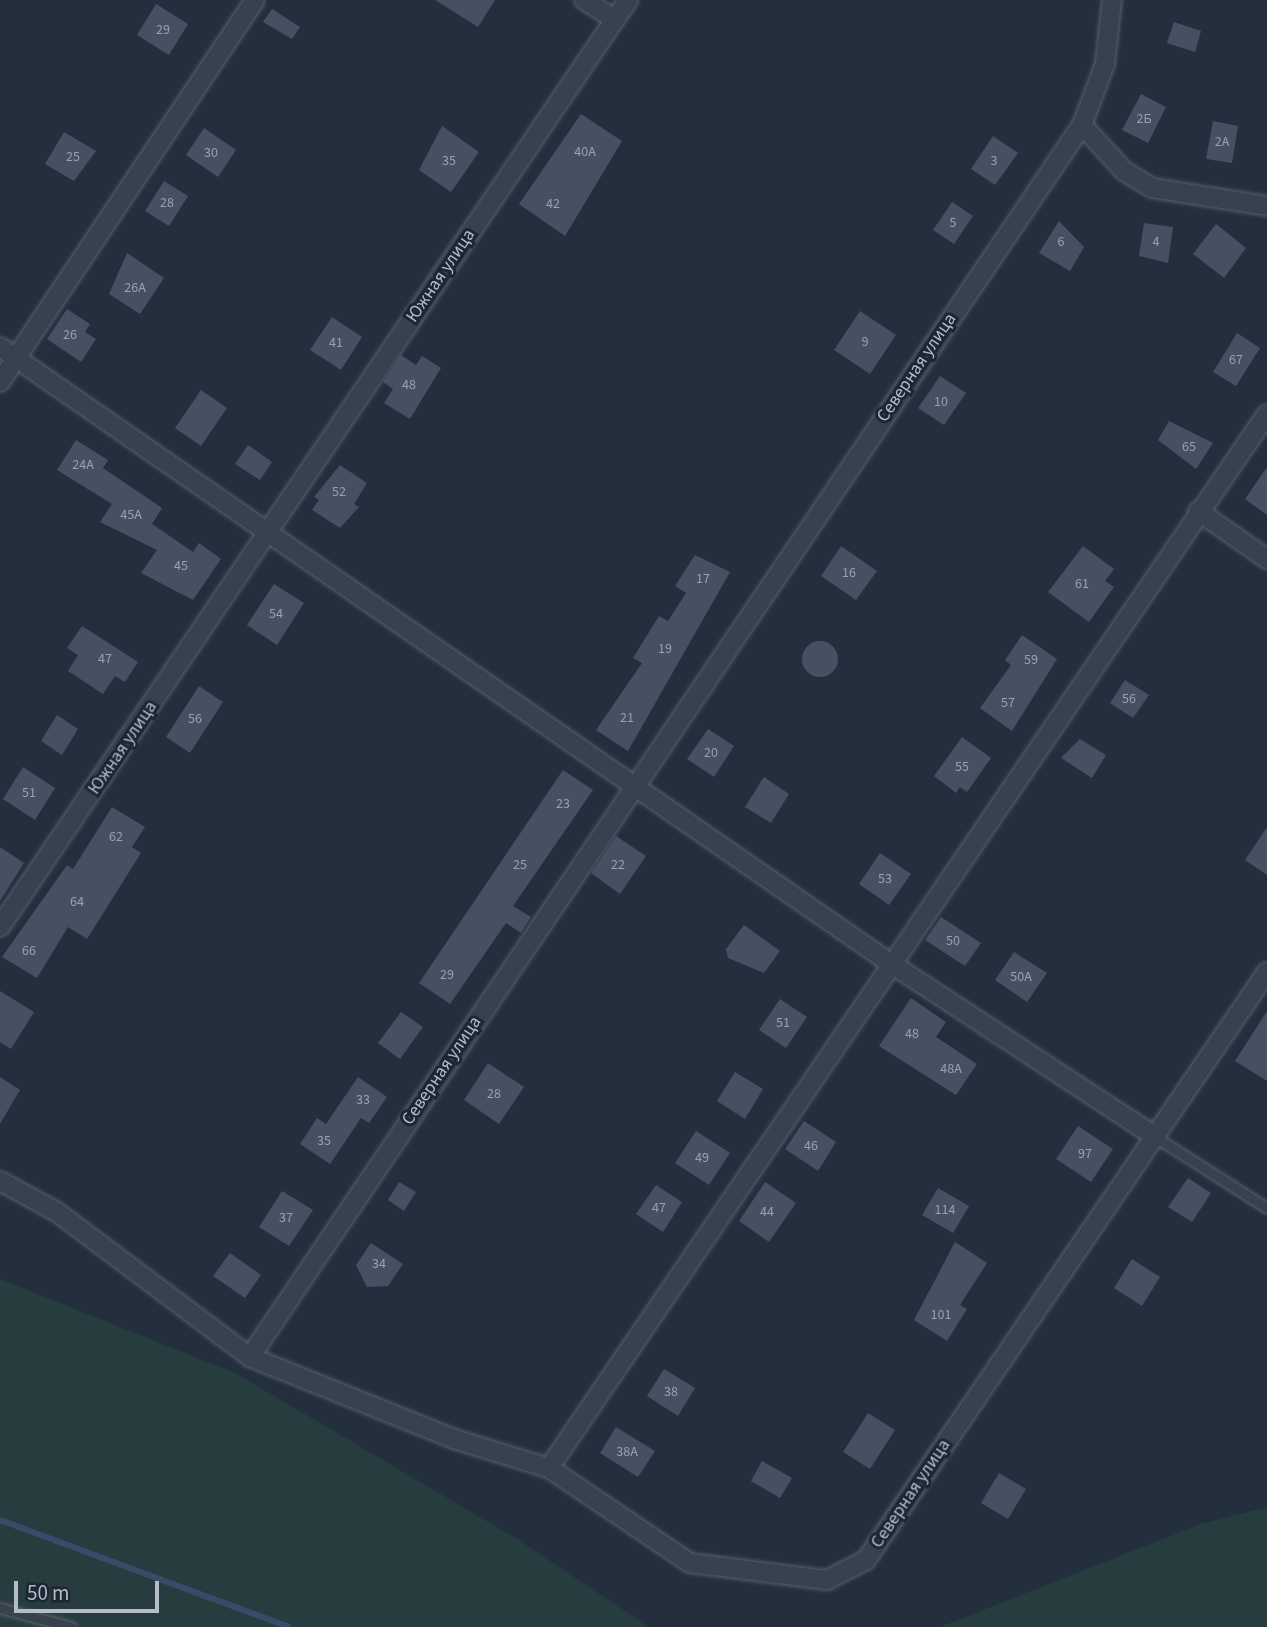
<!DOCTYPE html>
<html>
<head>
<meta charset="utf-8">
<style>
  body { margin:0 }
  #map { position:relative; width:1267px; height:1627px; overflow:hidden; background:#242f3e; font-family:"Source Sans 3",sans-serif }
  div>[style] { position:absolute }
  .green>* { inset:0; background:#263c3f }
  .stream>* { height:6px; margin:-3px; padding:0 3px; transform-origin:3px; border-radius:3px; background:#394c67 }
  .building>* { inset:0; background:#455162 }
  .round { border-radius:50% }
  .roads { filter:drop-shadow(0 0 2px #565f6c) drop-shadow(0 0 2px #565f6c) }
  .service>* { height:9px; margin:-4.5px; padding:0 4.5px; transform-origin:4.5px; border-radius:4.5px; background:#38414e }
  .minor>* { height:18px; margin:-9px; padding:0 9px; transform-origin:9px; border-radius:9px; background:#38414e }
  span { translate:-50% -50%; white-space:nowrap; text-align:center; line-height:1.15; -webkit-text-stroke:6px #1d2633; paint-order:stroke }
  .number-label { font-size:14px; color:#98a1af }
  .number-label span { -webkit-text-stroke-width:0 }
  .street-label { font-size:18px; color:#b4bcc9 }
  .scale { position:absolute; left:14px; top:1581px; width:145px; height:32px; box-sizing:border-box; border:4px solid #b4bcc9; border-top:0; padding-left:9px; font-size:21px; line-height:24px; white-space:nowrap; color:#b4bcc9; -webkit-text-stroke:5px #1d2633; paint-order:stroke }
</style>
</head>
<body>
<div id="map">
  <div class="green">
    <i style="clip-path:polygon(0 1279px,237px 1374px,517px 1539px,649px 1627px,0 1627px)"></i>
    <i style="clip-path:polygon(1267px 1507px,1267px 1627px,940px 1627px,1201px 1524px)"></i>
  </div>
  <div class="stream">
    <i style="left:0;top:1520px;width:308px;rotate:20.3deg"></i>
  </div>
  <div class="building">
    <i style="clip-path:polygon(435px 0,495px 0,478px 27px)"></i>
    <i style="clip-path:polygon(156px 4px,188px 24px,169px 55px,137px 35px)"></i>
    <i style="clip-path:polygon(272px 9px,300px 27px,292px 39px,263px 22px)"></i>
    <i style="clip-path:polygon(1174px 22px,1201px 31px,1195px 52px,1167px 43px)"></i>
    <i style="clip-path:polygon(1141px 94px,1166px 107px,1148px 143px,1122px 130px)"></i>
    <i style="clip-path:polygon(581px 114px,622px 141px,565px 236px,519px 204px)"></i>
    <i style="clip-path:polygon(1213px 121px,1238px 126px,1232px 163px,1206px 159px)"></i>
    <i style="clip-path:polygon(442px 126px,479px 152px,451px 192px,419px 170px)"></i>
    <i style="clip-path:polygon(204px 128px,236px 150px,218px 177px,186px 155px)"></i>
    <i style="clip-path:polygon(64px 132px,96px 151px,74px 181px,45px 164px)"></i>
    <i style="clip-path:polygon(993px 136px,1018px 153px,995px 185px,971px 169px)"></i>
    <i style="clip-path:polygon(164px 181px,188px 196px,169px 226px,145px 211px)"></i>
    <i style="clip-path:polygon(952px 202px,973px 216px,954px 244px,933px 230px)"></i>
    <i style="clip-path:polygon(1059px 221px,1084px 247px,1070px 271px,1039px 253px)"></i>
    <i style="clip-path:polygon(1144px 223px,1173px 227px,1168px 263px,1139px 256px)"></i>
    <i style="clip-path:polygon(1216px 224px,1246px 248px,1224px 278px,1193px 254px)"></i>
    <i style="clip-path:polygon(127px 253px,164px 278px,140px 314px,109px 294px)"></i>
    <i style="clip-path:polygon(67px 309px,90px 324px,85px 332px,96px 339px,81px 362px,47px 339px)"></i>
    <i style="clip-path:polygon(860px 311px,896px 335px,870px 374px,834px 350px)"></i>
    <i style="clip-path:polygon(332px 317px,362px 337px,341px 370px,310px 350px)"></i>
    <i style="clip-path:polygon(1237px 333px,1260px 348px,1236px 386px,1213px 372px)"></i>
    <i style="clip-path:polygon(401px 355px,416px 365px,422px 356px,441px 368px,410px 419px,384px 403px,393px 389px,383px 382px)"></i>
    <i style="clip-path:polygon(940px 376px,966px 393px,944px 425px,918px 408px)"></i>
    <i style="clip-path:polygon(201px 390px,227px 408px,201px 446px,175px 428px)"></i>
    <i style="clip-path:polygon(1169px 421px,1213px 443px,1196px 469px,1158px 440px)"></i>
    <i style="clip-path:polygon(76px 440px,108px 460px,103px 468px,162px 508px,152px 524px,193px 552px,199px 543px,221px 559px,193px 600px,141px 573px,157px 550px,100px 522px,112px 504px,57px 470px)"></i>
    <i style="clip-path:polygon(248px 445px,272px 462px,260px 480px,235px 464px)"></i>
    <i style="clip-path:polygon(340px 465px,367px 483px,354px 504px,359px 507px,340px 528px,312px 510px,319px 500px,314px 497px)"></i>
    <i style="clip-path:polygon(1267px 467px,1267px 515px,1245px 499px)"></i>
    <i style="clip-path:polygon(841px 546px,877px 571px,856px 600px,821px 576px)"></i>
    <i style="clip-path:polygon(1083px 546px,1114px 569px,1105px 581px,1114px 587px,1089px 622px,1048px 592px)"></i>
    <i style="clip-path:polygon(695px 555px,730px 572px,628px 751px,596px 730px,642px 663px,633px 658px,659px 616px,668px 621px,686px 593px,675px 586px)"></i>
    <i style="clip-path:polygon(274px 584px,304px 603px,277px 645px,247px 625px)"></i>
    <i style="clip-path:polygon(82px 626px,138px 662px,125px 682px,115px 676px,103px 694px,68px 671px,78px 655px,67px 648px)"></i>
    <i style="clip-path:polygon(1022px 635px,1057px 659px,1012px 731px,980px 708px,1011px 665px,1005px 660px)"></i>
    <i class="round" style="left:802px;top:641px;width:36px;height:36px"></i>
    <i style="clip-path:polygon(1125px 680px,1149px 695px,1133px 718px,1110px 703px)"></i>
    <i style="clip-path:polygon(199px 686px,223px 702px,190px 753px,166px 737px)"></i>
    <i style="clip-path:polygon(57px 715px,78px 729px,62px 755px,41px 741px)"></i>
    <i style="clip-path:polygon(708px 729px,734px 746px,714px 777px,687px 759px)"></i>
    <i style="clip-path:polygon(962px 737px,991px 758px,967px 792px,960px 787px,956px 793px,934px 776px)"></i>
    <i style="clip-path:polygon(1080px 739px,1106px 755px,1092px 778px,1061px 758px)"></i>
    <i style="clip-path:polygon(23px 767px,55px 788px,35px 820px,3px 799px)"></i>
    <i style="clip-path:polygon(563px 770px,593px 790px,513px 906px,531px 917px,521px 933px,506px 923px,450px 1004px,419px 983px)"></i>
    <i style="clip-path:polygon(764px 777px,789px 794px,771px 823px,745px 807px)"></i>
    <i style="clip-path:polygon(112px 807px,145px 827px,132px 847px,141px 853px,87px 939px,68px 927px,37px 978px,2px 957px,67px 865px,73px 869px)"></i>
    <i style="clip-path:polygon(1267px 827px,1267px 875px,1245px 860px)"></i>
    <i style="clip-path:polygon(616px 836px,646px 856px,620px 894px,591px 873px)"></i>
    <i style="clip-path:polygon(0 847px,24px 863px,0 901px)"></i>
    <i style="clip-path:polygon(880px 853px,911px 874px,889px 905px,859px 884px)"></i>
    <i style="clip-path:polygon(941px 917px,981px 943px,965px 966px,925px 940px)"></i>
    <i style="clip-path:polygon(744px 925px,780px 951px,764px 973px,728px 958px,726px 949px)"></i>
    <i style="clip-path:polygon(1014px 952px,1047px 973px,1027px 1002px,995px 980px)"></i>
    <i style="clip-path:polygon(0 991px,34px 1012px,11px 1049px,0 1042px)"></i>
    <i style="clip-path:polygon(911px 998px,946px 1022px,936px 1037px,977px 1064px,956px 1095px,879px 1046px)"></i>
    <i style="clip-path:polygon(780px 999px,807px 1017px,786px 1048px,759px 1030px)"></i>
    <i style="clip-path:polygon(1267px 1011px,1267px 1081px,1235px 1061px)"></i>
    <i style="clip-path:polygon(401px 1012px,423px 1027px,400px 1059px,378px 1043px)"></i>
    <i style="clip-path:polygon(488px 1063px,524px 1087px,499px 1124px,464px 1100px)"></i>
    <i style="clip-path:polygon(735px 1072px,763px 1089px,745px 1119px,717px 1101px)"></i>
    <i style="clip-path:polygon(0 1077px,20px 1090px,0 1124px)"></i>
    <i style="clip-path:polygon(358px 1077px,387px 1097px,369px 1123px,361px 1118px,330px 1164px,300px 1144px,317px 1118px,326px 1124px)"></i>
    <i style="clip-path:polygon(804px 1121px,836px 1142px,818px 1171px,785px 1149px)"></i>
    <i style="clip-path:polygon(1078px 1126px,1113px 1149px,1091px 1182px,1056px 1159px)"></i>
    <i style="clip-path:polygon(696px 1131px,730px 1153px,709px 1185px,675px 1163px)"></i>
    <i style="clip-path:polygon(1188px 1178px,1211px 1193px,1192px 1222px,1168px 1207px)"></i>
    <i style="clip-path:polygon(399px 1182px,416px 1192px,404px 1211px,388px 1200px)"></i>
    <i style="clip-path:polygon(765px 1182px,796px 1203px,769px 1242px,739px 1221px)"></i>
    <i style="clip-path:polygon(656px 1185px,682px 1202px,663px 1232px,636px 1214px)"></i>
    <i style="clip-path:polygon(938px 1188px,969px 1206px,953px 1233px,922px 1215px)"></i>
    <i style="clip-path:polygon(282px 1191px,313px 1210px,289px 1246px,259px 1227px)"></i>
    <i style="clip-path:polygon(955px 1242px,987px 1263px,960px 1305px,967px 1309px,947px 1341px,914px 1320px)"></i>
    <i style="clip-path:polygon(371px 1243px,403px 1264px,388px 1286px,367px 1287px,356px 1265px)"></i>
    <i style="clip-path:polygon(230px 1253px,261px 1275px,245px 1298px,213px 1276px)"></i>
    <i style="clip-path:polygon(1132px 1259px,1160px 1277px,1142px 1306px,1114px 1288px)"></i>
    <i style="clip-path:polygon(664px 1369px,695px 1388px,678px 1416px,647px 1396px)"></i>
    <i style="clip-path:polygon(868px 1413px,895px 1430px,870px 1469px,843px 1452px)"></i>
    <i style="clip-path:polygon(616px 1427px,655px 1451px,638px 1477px,600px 1453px)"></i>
    <i style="clip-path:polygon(762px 1461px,792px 1478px,780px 1498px,751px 1481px)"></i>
    <i style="clip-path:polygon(999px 1473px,1026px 1489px,1008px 1519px,981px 1503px)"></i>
  </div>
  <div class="roads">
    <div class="service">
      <i style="left:1157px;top:1138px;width:130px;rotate:32.5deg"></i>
      <i style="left:0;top:1608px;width:74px;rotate:14.8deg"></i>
    </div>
    <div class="minor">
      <i style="left:584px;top:0;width:36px;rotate:32deg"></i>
      <i style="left:1082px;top:125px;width:62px;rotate:47.6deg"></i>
      <i style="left:1124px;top:171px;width:33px;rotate:31deg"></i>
      <i style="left:1152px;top:188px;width:116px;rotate:8.9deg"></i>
      <i style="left:0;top:347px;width:1082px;rotate:34.69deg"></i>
      <i style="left:890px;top:963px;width:319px;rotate:33.2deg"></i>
      <i style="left:0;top:382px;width:459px;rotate:-56.3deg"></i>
      <i style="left:1198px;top:511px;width:84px;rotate:34.8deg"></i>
      <i style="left:0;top:927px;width:1120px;rotate:-55.88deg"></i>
      <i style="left:0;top:1181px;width:65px;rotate:28.5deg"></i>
      <i style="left:57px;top:1212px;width:241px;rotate:36.9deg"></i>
      <i style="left:250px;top:1357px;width:220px;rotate:21.9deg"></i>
      <i style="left:454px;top:1439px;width:99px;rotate:17deg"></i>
      <i style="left:549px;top:1468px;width:170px;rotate:34deg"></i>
      <i style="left:690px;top:1563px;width:138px;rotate:7.1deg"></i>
      <i style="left:827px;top:1580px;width:44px;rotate:-27.1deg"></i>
      <i style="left:866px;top:1560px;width:712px;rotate:-55.71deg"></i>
      <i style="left:250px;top:1357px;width:1487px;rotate:-55.97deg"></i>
      <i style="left:1082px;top:125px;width:65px;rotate:-69.3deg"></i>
      <i style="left:1105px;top:64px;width:64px;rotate:-83.8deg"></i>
      <i style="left:549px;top:1468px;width:1275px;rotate:-55.74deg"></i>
    </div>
  </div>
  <div class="number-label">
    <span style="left:163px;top:30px">29</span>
    <span style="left:1144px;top:119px">2Б</span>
    <span style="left:1222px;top:142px">2А</span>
    <span style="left:585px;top:152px">40А</span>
    <span style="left:211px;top:153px">30</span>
    <span style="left:73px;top:157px">25</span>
    <span style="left:449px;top:161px">35</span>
    <span style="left:994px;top:161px">3</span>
    <span style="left:167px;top:203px">28</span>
    <span style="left:553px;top:204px">42</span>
    <span style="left:953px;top:223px">5</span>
    <span style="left:1061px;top:242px">6</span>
    <span style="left:1156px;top:242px">4</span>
    <span style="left:135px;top:288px">26А</span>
    <span style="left:70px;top:335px">26</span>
    <span style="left:865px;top:342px">9</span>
    <span style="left:336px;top:343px">41</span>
    <span style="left:1236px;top:360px">67</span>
    <span style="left:409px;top:385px">48</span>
    <span style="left:941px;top:402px">10</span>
    <span style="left:1189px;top:447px">65</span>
    <span style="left:83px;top:465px">24А</span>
    <span style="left:339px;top:492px">52</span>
    <span style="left:131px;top:515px">45А</span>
    <span style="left:181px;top:566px">45</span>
    <span style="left:849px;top:573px">16</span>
    <span style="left:703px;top:579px">17</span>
    <span style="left:1082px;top:584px">61</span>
    <span style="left:276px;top:614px">54</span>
    <span style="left:665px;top:649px">19</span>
    <span style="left:105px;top:659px">47</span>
    <span style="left:1031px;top:660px">59</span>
    <span style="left:1129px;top:699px">56</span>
    <span style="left:1008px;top:703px">57</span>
    <span style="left:627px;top:718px">21</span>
    <span style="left:195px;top:719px">56</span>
    <span style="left:711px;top:753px">20</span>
    <span style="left:962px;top:767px">55</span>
    <span style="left:29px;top:793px">51</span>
    <span style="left:563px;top:804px">23</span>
    <span style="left:116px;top:837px">62</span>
    <span style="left:520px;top:865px">25</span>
    <span style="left:618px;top:865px">22</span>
    <span style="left:885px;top:879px">53</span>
    <span style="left:77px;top:902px">64</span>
    <span style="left:953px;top:941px">50</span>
    <span style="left:29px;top:951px">66</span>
    <span style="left:447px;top:975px">29</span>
    <span style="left:1021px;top:977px">50А</span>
    <span style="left:783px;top:1023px">51</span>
    <span style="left:912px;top:1034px">48</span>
    <span style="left:951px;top:1069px">48А</span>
    <span style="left:494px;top:1094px">28</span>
    <span style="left:363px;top:1100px">33</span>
    <span style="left:324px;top:1141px">35</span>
    <span style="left:811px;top:1146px">46</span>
    <span style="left:1085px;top:1154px">97</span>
    <span style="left:702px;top:1158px">49</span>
    <span style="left:659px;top:1208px">47</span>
    <span style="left:945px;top:1210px">114</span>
    <span style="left:767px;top:1212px">44</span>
    <span style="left:286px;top:1218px">37</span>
    <span style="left:379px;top:1264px">34</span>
    <span style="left:941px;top:1315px">101</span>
    <span style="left:671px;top:1392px">38</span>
    <span style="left:627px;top:1452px">38А</span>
  </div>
  <div class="street-label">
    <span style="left:441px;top:276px;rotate:-56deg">Южная улица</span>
    <span style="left:917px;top:368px;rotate:-56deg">Северная улица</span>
    <span style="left:123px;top:748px;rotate:-56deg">Южная улица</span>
    <span style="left:442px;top:1071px;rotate:-56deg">Северная улица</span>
    <span style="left:911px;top:1494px;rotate:-56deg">Северная улица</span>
  </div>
  <div class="scale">50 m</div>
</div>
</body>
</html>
